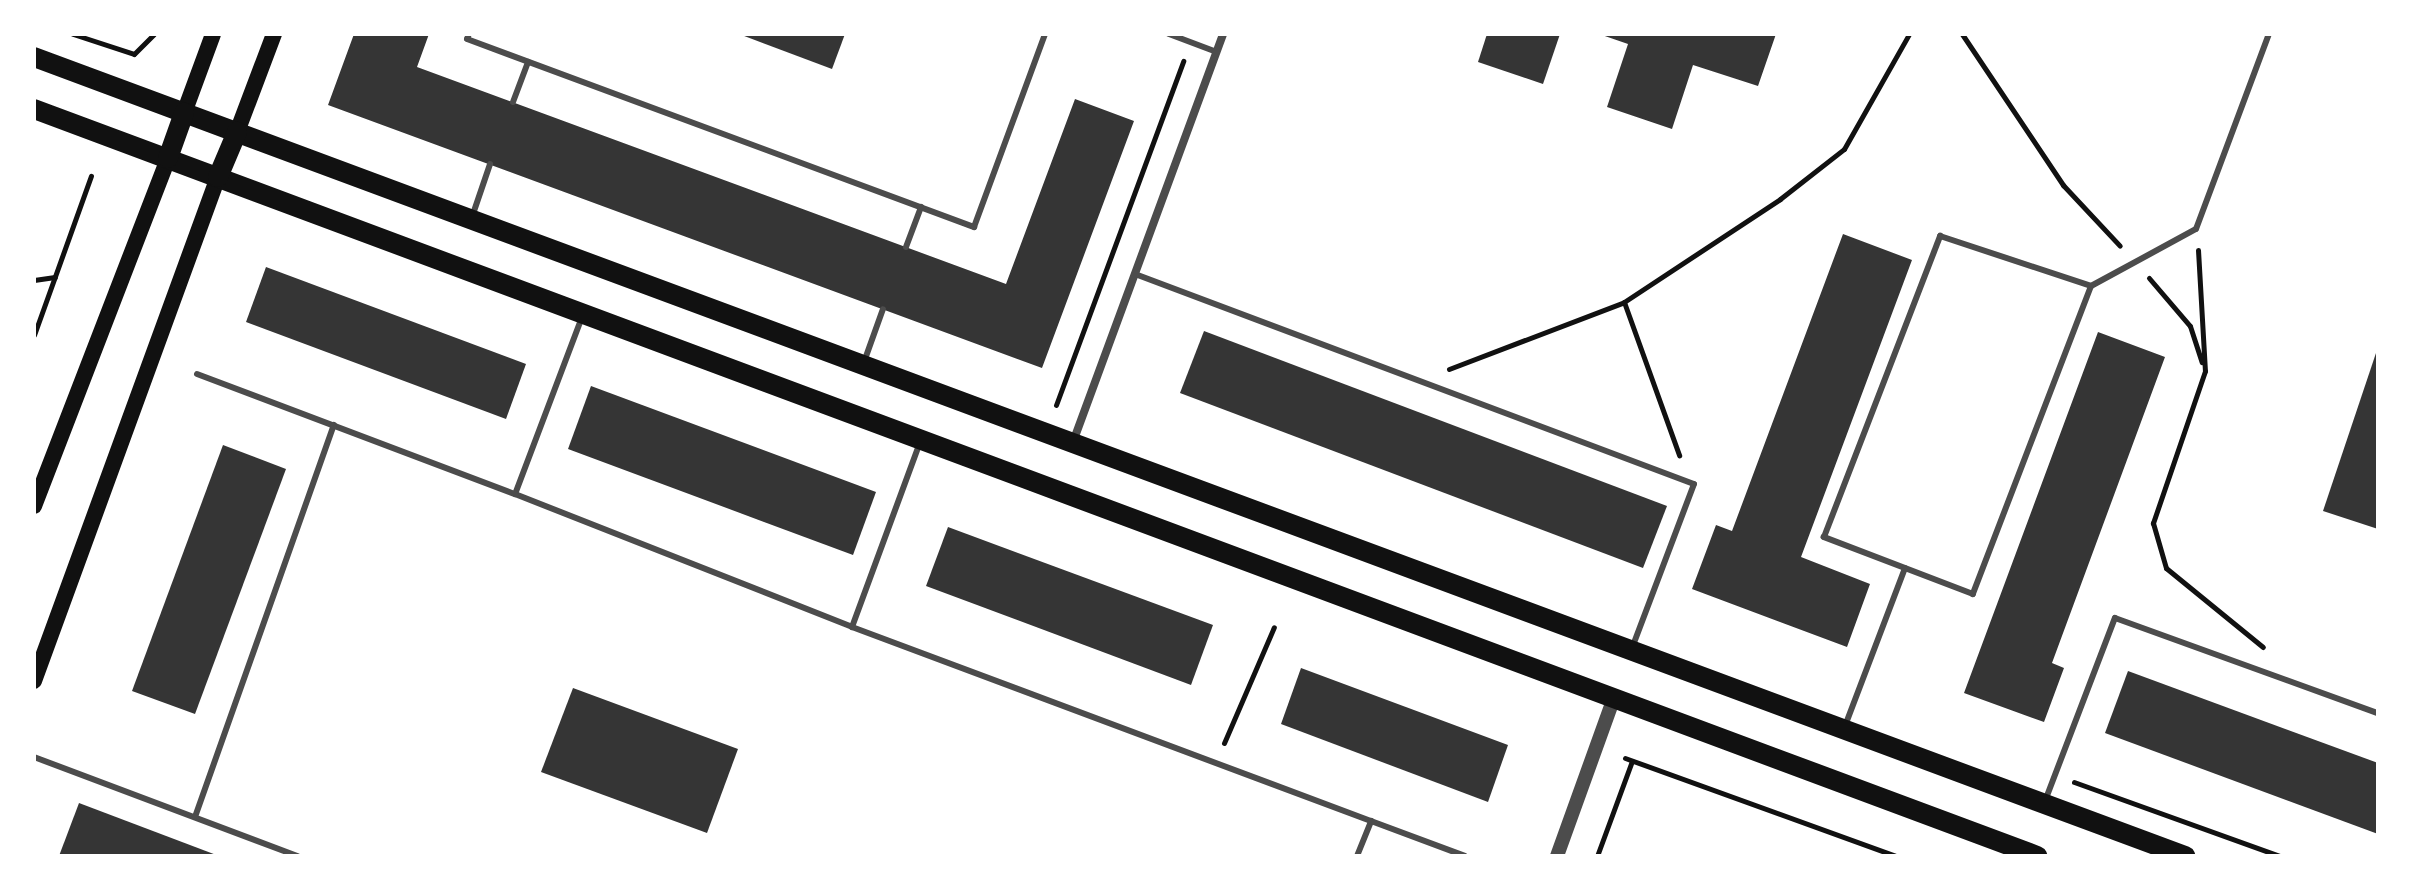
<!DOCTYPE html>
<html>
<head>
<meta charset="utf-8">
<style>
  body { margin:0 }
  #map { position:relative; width:2412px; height:890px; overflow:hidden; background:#fff; font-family:Overpass,sans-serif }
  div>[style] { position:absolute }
  .building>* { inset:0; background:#353535 }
  .path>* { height:5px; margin:-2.5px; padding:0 2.5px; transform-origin:2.5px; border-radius:2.5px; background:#111 }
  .service>* { height:6px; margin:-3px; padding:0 3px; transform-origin:3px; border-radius:3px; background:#4c4c4c }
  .minor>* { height:8px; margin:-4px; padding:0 4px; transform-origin:4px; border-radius:4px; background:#4c4c4c }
  .tertiary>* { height:14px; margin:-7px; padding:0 7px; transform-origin:7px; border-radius:7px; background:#4c4c4c }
  .secondary>* { height:16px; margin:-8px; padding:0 8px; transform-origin:8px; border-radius:8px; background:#111 }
  .primary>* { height:20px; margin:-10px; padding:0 10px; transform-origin:10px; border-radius:10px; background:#111 }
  span { translate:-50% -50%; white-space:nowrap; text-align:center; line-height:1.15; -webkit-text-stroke:7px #fff; paint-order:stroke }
  .frame { position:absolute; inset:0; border:36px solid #fff; pointer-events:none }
</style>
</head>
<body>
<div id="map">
  <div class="building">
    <i style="clip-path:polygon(354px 34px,429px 34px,417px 67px,1006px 284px,1075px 99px,1134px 121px,1042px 368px,328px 105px)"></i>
    <i style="clip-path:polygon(739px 34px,845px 34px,832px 69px)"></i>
    <i style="clip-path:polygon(1487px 34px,1560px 34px,1543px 84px,1478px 62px)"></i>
    <i style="clip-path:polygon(1599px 34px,1702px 36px,1776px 34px,1758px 86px,1693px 65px,1672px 129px,1607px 107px,1628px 44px)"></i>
    <i style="clip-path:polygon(1843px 234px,1912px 260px,1801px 557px,1870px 584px,1847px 647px,1692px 589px,1716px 525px,1732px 531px)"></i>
    <i style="clip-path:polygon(266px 267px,526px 364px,506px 419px,246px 322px)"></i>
    <i style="clip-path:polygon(1204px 331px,1667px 506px,1643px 568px,1180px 393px)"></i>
    <i style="clip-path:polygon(2098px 332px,2165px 357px,2052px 663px,2064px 668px,2044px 722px,1964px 693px)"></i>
    <i style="clip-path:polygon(2377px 350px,2378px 350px,2378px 529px,2323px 511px)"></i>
    <i style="clip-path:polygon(591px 386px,876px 492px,853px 555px,568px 449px)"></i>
    <i style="clip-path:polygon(223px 445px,286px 469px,195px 714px,132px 691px)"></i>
    <i style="clip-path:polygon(948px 527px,1213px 625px,1191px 685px,926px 586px)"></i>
    <i style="clip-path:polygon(1301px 668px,1508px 745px,1488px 802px,1281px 724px)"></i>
    <i style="clip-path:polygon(2128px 671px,2378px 763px,2378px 834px,2105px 733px)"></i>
    <i style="clip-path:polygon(573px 688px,738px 749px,707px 833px,541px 772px)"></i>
    <i style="clip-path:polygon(79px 803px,219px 856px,59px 856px)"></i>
  </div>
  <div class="path">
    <i style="left:73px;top:34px;width:64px;rotate:18.2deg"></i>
    <i style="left:134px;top:54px;width:28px;rotate:-45deg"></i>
    <i style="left:1962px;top:34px;width:182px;rotate:56.2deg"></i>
    <i style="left:2063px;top:185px;width:83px;rotate:46.9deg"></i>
    <i style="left:2198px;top:250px;width:121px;rotate:86.7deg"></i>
    <i style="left:2205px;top:371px;width:161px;rotate:108.9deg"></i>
    <i style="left:2153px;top:523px;width:47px;rotate:73.9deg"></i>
    <i style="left:2166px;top:568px;width:125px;rotate:39.2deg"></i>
    <i style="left:2149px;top:278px;width:63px;rotate:49.5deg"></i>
    <i style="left:2190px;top:326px;width:38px;rotate:72deg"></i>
    <i style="left:34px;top:280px;width:21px;rotate:-8deg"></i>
    <i style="left:1624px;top:302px;width:163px;rotate:70.2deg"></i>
    <i style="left:34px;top:335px;width:169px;rotate:-70.3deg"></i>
    <i style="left:1449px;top:369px;width:187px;rotate:-20.9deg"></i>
    <i style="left:1624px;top:302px;width:187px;rotate:-33.4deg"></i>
    <i style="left:1780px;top:199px;width:81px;rotate:-38deg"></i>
    <i style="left:1844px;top:149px;width:132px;rotate:-60.5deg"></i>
    <i style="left:1056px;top:405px;width:367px;rotate:-69.7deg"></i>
    <i style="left:1224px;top:743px;width:126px;rotate:-66.7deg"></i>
    <i style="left:1625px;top:758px;width:287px;rotate:19.9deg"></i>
    <i style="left:2074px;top:782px;width:219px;rotate:19.8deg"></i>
    <i style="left:1597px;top:856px;width:101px;rotate:-69.8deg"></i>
  </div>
  <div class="service">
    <i style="left:469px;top:34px;width:5px;rotate:112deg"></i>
    <i style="left:467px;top:39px;width:541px;rotate:20.35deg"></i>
    <i style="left:974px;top:227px;width:206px;rotate:-69.8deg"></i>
    <i style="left:1169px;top:34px;width:51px;rotate:20.6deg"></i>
    <i style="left:513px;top:102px;width:43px;rotate:-69.4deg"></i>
    <i style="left:472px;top:217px;width:56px;rotate:-71.2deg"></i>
    <i style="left:906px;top:247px;width:43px;rotate:-69.4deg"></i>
    <i style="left:1135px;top:274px;width:597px;rotate:20.59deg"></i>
    <i style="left:1694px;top:484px;width:175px;rotate:110.7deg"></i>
    <i style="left:2091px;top:286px;width:330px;rotate:111deg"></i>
    <i style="left:1973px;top:594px;width:160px;rotate:-159.1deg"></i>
    <i style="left:1824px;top:537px;width:323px;rotate:-68.9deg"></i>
    <i style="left:1940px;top:236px;width:159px;rotate:18.3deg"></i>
    <i style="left:2091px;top:286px;width:119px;rotate:-28.5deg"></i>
    <i style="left:2196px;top:229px;width:208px;rotate:-69.5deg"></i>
    <i style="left:582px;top:317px;width:189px;rotate:110.7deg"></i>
    <i style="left:515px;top:494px;width:362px;rotate:21.5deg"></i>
    <i style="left:864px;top:362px;width:56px;rotate:-70.3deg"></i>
    <i style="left:197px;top:374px;width:340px;rotate:20.7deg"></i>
    <i style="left:919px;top:445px;width:194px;rotate:110.2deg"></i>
    <i style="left:852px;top:627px;width:554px;rotate:20.5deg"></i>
    <i style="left:1845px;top:726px;width:169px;rotate:-69.2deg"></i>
    <i style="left:34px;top:757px;width:282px;rotate:20.6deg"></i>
    <i style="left:2045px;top:801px;width:196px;rotate:-69.1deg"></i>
    <i style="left:2115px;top:618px;width:280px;rotate:19.9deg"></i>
    <i style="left:195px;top:817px;width:416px;rotate:-70.5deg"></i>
    <i style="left:1357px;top:856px;width:38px;rotate:-68deg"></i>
    <i style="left:1371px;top:821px;width:100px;rotate:20.4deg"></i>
  </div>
  <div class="minor">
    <i style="left:1073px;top:442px;width:435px;rotate:-69.8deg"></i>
  </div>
  <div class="tertiary">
    <i style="left:1557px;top:856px;width:168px;rotate:-70.2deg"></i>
  </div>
  <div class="secondary">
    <i style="left:184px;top:113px;width:84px;rotate:-69.8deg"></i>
    <i style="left:237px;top:132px;width:105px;rotate:-69.3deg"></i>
    <i style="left:34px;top:506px;width:373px;rotate:-68.9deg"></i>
    <i style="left:34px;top:681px;width:537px;rotate:-69.94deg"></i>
  </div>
  <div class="primary">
    <i style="left:34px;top:57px;width:2295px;rotate:20.38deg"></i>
    <i style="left:34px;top:109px;width:2138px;rotate:20.45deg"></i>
    <i style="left:168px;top:158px;width:48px;rotate:-70.4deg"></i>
    <i style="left:218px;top:177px;width:49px;rotate:-67.1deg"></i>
  </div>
  <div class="frame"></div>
</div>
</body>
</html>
